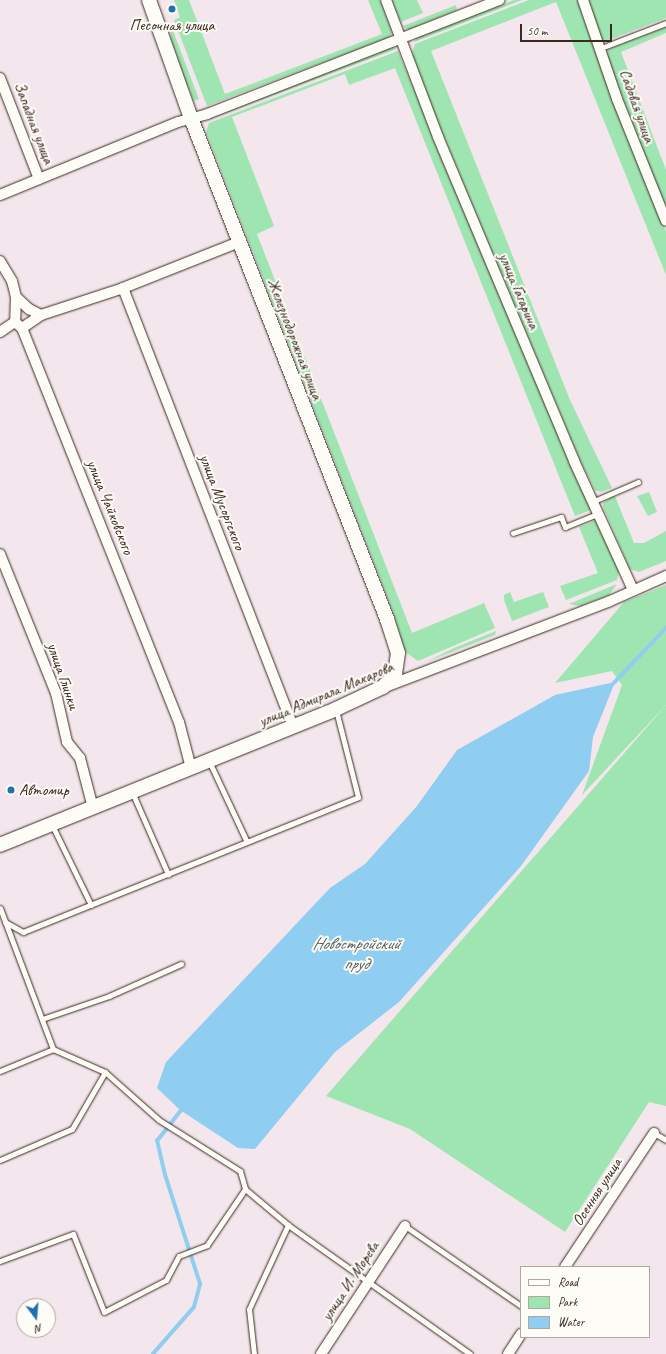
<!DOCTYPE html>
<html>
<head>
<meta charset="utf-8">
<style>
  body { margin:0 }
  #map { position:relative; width:666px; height:1354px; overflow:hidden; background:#f3e6ed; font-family:Caveat,sans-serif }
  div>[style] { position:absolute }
  .green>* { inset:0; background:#9fe5b2 }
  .water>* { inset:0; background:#8fcef0 }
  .stream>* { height:3.5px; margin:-1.75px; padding:0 1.75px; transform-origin:1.75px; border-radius:1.75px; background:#8fcef0 }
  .roads { filter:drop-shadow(0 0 1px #3b2a1e) drop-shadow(0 0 1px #3b2a1e) }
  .lane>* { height:5px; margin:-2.5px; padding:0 2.5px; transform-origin:2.5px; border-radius:2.5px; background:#fdfcf7 }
  .street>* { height:10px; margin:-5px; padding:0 5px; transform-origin:5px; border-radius:5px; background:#fdfcf7 }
  .secondary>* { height:14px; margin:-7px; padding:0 7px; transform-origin:7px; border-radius:7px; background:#fdfcf7 }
  .dots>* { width:11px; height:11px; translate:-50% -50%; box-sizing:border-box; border:2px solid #fdfcf7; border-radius:50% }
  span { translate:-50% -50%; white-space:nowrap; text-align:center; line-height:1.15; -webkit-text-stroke:4px #fdfcf7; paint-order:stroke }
  .poi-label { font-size:16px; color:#3b2a1e }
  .left { translate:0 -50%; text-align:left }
  .street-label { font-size:16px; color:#3b2a1e }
  .water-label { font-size:17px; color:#545b5d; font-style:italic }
  .legend { position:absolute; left:520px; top:1266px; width:130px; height:72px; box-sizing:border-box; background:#fdfcf7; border:1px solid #afa8a0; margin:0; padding:5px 7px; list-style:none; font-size:12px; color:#3b2a1e }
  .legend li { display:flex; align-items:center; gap:8px; height:20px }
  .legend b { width:20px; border:1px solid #afa8a0 }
  .north { position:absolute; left:16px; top:1298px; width:40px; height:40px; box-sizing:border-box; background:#fdfcf7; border:1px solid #afa8a0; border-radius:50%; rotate:164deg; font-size:11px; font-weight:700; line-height:16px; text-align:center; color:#3b2a1e }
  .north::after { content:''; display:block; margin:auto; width:14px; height:18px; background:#1f6fb2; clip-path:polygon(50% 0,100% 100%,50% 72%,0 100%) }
  .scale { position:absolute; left:520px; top:24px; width:92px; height:18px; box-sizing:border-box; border:2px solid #3b2a1e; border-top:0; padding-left:5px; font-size:12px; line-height:14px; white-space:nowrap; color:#3b2a1e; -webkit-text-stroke:3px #fdfcf7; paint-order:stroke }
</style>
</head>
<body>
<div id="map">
  <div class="green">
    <i style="clip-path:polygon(174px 0,189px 0,225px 94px,382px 34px,368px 0,380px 0,392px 32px,390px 37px,207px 106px,174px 20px,180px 17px)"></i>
    <i style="clip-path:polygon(392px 0,417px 0,423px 13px,401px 22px)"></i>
    <i style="clip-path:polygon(514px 0,522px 0,414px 42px,417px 37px)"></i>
    <i style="clip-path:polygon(529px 0,578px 0,614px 102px,666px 232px,666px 275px,556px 2px,431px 51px,570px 400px,612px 488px,601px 492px,595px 490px,580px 460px,442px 132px,412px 54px,415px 44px)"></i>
    <i style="clip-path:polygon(588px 0,666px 0,666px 18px,606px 41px,602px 39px)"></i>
    <i style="clip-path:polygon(456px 5px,457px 10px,408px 30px,403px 26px)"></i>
    <i style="clip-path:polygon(170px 23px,199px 99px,194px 101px,184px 77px,171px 39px)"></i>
    <i style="clip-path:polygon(666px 27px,666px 33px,621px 52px,666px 170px,666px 210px,606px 55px,609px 49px)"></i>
    <i style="clip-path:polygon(393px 47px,396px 49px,210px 119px,210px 117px)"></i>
    <i style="clip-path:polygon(398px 51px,591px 510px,575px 516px,395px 68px,349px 85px,345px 74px,232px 117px,274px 226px,257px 234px,412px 633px,484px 603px,495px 628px,418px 661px,404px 651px,394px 614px,206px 132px,209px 123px)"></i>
    <i style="clip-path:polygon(649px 492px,657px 512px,648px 516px,637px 496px)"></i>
    <i style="clip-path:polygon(614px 494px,634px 543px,644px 543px,666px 531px,666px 561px,639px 572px,630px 569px,603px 507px,603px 503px)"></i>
    <i style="clip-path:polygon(596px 520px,619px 571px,617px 580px,566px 600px,560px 586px,598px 573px,579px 527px)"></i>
    <i style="clip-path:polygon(617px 584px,609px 595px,580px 606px,569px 604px)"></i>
    <i style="clip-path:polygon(666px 585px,666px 705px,582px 795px,622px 685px,612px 671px,555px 683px,624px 602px)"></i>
    <i style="clip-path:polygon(510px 592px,514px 602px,543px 592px,549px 607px,512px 621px,504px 600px,504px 595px)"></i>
    <i style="clip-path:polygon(496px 631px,495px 635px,426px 662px,454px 648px)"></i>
    <i style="clip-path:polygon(666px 705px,666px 1106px,649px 1102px,565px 1232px,410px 1129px,326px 1096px)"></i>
  </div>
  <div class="water">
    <i style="clip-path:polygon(615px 682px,593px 737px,589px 771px,521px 866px,399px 1002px,335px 1052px,255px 1149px,238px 1148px,180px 1110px,157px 1088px,166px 1062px,330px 888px,365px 864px,417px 806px,457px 750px,555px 695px)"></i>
  </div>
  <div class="stream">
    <i style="left:612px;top:685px;width:79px;rotate:-46.5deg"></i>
    <i style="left:153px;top:1354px;width:62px;rotate:-48.9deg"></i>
    <i style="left:194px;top:1307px;width:24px;rotate:-75deg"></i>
    <i style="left:200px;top:1284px;width:114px;rotate:-107.8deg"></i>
    <i style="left:165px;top:1175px;width:35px;rotate:-103deg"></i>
    <i style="left:157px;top:1141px;width:42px;rotate:-51.8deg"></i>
  </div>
  <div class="roads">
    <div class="lane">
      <i style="left:601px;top:48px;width:70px;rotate:-21deg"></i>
      <i style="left:594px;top:501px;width:48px;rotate:-23.4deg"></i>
      <i style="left:513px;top:533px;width:51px;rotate:-18.4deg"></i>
      <i style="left:561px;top:517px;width:11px;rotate:68deg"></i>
      <i style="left:565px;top:527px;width:37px;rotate:-22deg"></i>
      <i style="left:209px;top:761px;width:89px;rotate:64.9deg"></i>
      <i style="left:132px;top:792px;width:90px;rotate:66.3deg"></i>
      <i style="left:52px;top:825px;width:89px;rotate:64deg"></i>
      <i style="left:0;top:908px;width:151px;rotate:69.4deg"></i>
      <i style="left:53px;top:1049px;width:57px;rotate:23.9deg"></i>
      <i style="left:105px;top:1072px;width:72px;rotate:41.6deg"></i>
      <i style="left:159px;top:1120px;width:96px;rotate:32.2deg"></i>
      <i style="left:240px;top:1171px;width:19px;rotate:74deg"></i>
      <i style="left:245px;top:1189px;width:56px;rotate:39.9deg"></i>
      <i style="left:288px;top:1225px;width:223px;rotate:35.3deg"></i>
      <i style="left:5px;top:922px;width:21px;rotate:29deg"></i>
      <i style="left:23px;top:932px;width:361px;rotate:-21.9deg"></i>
      <i style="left:358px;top:797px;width:90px;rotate:-104.2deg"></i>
      <i style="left:42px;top:1019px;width:71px;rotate:-18.9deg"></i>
      <i style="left:109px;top:996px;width:79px;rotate:-24deg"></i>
      <i style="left:0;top:1071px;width:57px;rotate:-22.5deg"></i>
      <i style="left:654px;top:1133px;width:14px;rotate:30deg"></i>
      <i style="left:0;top:1160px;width:78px;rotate:-23.3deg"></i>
      <i style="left:72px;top:1129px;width:66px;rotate:-59.9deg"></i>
      <i style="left:405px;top:1226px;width:141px;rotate:34.6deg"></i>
      <i style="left:0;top:1261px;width:78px;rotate:-20.3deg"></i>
      <i style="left:73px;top:1234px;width:84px;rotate:68.3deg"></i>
      <i style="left:104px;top:1312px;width:70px;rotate:-27.3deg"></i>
      <i style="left:166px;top:1280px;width:27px;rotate:-62deg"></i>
      <i style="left:179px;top:1256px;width:30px;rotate:-21deg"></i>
      <i style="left:207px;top:1245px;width:68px;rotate:-55.8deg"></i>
      <i style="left:254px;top:1354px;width:45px;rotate:-96.3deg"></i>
      <i style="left:249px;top:1309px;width:93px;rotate:-65.1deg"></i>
    </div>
    <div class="street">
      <i style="left:386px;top:0;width:147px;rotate:69.2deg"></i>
      <i style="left:438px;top:137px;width:351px;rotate:67.2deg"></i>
      <i style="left:574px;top:461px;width:142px;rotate:65.4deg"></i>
      <i style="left:583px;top:0;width:105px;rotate:71deg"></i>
      <i style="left:617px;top:99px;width:131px;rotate:68.1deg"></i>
      <i style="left:0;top:78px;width:108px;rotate:68.9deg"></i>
      <i style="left:0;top:195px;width:192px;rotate:-22.3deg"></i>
      <i style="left:178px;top:122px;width:30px;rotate:-15deg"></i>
      <i style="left:207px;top:114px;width:314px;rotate:-21.3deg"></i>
      <i style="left:0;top:261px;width:23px;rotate:59deg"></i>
      <i style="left:12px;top:281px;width:16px;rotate:76deg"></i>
      <i style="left:16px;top:297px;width:25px;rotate:92deg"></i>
      <i style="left:15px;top:322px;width:9px;rotate:41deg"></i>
      <i style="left:22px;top:328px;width:424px;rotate:68.3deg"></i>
      <i style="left:179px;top:722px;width:48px;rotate:75.4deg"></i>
      <i style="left:123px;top:288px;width:471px;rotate:68.8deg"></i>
      <i style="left:16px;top:297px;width:18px;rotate:43deg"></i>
      <i style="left:29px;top:309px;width:13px;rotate:27deg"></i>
      <i style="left:22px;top:328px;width:23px;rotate:-34deg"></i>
      <i style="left:41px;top:315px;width:86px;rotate:-18.2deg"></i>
      <i style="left:123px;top:288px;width:125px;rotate:-21.6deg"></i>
      <i style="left:0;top:332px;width:18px;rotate:-34deg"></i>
      <i style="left:0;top:554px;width:150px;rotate:68.1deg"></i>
      <i style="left:56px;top:693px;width:50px;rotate:77.3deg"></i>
      <i style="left:67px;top:742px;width:21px;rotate:51deg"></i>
      <i style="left:80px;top:758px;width:52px;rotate:75.4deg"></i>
      <i style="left:385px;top:687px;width:239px;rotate:-20.9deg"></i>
      <i style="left:608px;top:602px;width:64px;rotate:-24.1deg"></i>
      <i style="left:565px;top:1267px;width:161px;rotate:-56.4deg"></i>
      <i style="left:321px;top:1354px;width:153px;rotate:-56.7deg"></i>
      <i style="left:508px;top:1354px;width:24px;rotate:-57deg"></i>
    </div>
    <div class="secondary">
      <i style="left:0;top:845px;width:362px;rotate:-22deg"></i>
      <i style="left:336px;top:709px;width:52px;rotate:-25.1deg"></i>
      <i style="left:383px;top:687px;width:18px;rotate:-47deg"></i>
      <i style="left:395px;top:674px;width:21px;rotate:-82deg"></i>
      <i style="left:398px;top:653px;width:36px;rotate:-108deg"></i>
      <i style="left:387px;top:619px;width:538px;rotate:-111.37deg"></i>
      <i style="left:191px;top:118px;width:125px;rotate:-109.6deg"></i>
    </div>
  </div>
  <div class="dots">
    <i style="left:172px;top:9px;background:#1f6fb2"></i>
    <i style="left:11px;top:790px;background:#1f6fb2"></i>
  </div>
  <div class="poi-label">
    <span style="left:172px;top:25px">Песочная улица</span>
    <span class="left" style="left:19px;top:790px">Автомир</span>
  </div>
  <div class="street-label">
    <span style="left:637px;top:106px;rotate:70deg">Садовая улица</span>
    <span style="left:34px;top:123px;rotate:69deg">Западная улица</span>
    <span style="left:519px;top:291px;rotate:67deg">улица Гагарина</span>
    <span style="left:295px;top:339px;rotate:69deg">Железнодорожная улица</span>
    <span style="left:222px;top:502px;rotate:69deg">улица Мусоргского</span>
    <span style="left:110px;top:507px;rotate:68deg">улица Чайковского</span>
    <span style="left:63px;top:676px;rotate:71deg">улица Глинки</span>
    <span style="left:326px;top:694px;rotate:-23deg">улица Адмирала Макарова</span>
    <span style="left:597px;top:1192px;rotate:-57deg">Осенняя улица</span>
    <span style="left:350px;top:1281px;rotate:-57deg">улица И. Морева</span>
  </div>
  <div class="water-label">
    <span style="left:356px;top:954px">Новостройский<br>пруд</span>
  </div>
  <ul class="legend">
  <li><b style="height:5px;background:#fdfcf7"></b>Road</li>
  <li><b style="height:11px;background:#9fe5b2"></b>Park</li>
  <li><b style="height:11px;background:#8fcef0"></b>Water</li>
  </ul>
  <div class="north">N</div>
  <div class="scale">50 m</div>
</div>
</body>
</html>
